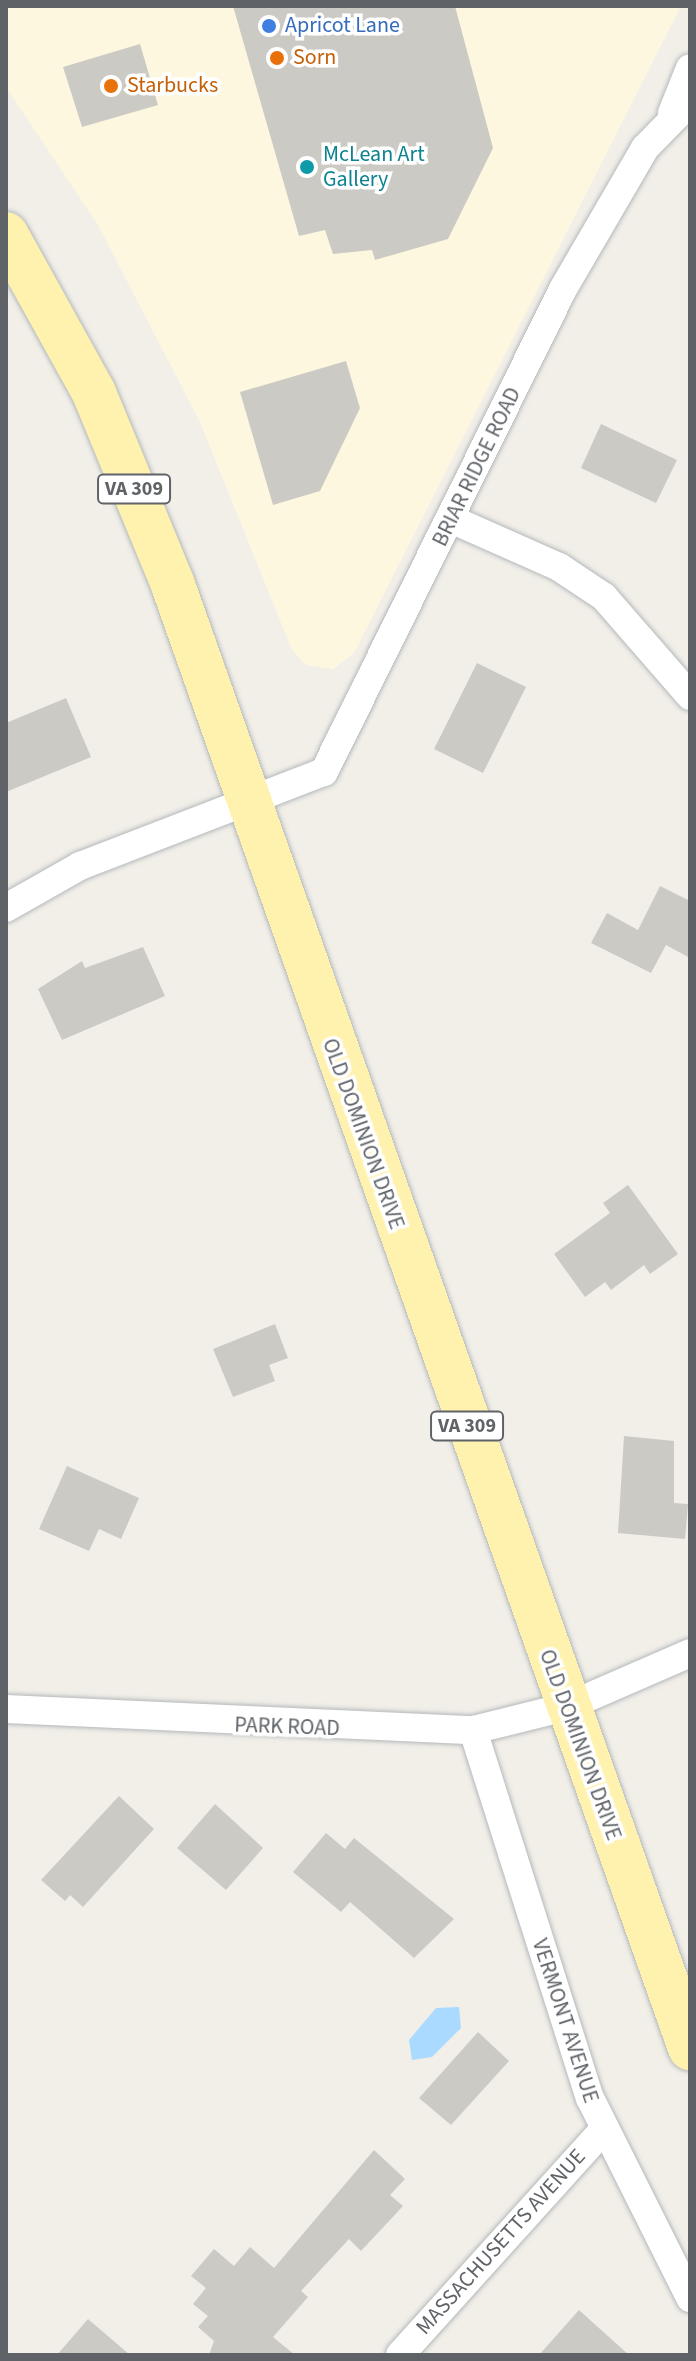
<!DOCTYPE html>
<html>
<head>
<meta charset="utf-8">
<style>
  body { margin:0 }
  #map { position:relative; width:696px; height:2361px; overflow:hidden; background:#f1efe8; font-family:"Source Sans 3",sans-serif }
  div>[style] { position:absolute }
  .commercial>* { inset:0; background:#fef7e0 }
  .water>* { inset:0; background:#aadaff }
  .building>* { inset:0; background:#cccac5 }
  .roads { filter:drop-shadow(0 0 2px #b5b8bc) drop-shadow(0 0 2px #b5b8bc) }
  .minor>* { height:28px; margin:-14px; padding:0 14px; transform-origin:14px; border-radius:14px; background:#fff }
  .primary>* { height:44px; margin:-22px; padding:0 22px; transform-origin:22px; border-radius:22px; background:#fff2af }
  .dots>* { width:22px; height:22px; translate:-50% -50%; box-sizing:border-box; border:4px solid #fff; border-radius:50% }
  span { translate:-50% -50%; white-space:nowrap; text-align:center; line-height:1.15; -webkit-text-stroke:7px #fff; paint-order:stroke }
  .shield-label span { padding:2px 6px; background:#fff; border:2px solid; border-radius:6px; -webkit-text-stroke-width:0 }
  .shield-label { font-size:20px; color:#5f6368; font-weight:700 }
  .shop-label { font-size:22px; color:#366cbe }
  .left { translate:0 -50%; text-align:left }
  .food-label { font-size:22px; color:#c56008 }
  .culture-label { font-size:22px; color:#0d838f }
  .street-label { font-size:22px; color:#5f6368 }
  .frame { position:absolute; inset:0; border:8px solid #5f6368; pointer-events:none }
</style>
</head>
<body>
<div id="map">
  <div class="commercial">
    <i style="clip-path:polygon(6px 6px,681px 6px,354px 653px,333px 669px,306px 665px,292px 650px,200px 422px,98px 225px,6px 87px)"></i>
  </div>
  <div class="water">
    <i style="clip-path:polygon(459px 2007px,461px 2028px,432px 2057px,412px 2060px,409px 2040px,436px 2008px)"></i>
  </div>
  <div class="building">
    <i style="clip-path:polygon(233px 6px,455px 6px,493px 148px,448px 239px,375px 260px,372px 250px,333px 254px,325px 230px,299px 236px)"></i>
    <i style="clip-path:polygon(140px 44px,158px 105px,82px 127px,63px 67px)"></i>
    <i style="clip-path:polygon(346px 361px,360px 408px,320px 491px,273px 505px,240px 392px)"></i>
    <i style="clip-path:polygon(601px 424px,677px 460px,656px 503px,581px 468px)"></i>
    <i style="clip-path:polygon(477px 663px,526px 687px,483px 773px,434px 749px)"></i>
    <i style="clip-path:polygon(66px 698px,91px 757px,6px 792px,6px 723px)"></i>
    <i style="clip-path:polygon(660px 886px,690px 901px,690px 958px,666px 945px,651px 973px,591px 943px,607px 913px,638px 930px)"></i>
    <i style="clip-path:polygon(143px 947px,165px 996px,62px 1040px,38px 989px,82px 961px,85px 968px)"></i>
    <i style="clip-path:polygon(628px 1185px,678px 1254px,650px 1274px,644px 1265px,611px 1290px,605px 1282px,585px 1297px,554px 1254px,610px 1213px,603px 1203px)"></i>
    <i style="clip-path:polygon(275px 1324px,288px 1358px,269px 1365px,275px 1381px,233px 1397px,213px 1349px)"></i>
    <i style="clip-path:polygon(624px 1436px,674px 1441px,674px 1503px,688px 1504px,685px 1539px,618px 1533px)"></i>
    <i style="clip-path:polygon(67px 1466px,139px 1498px,121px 1539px,99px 1529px,89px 1551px,39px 1529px)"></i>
    <i style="clip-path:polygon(119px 1796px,154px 1829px,83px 1907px,70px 1895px,65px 1901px,41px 1880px)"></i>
    <i style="clip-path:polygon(215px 1804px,263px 1848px,226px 1890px,177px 1848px)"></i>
    <i style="clip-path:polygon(326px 1833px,345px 1849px,354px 1838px,454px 1919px,414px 1958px,350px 1902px,341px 1912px,293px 1872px)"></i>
    <i style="clip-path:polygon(478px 2032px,509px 2061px,451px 2125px,419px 2098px)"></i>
    <i style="clip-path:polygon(374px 2150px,405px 2179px,390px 2195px,403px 2206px,361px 2251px,349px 2239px,301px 2291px,308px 2297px,273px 2337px,295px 2355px,209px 2355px,214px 2341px,198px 2327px,208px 2316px,193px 2304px,206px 2288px,191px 2276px,214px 2249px,234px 2266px,250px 2247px,274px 2268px)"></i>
    <i style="clip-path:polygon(579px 2310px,629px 2355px,539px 2355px)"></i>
    <i style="clip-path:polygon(88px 2319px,130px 2355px,57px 2355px)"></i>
  </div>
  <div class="roads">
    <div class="minor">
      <i style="left:672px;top:113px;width:48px;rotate:-68.2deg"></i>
      <i style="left:453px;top:520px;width:116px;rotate:23.9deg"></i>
      <i style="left:559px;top:567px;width:54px;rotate:33.7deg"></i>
      <i style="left:604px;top:597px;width:131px;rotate:49deg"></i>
      <i style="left:6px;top:908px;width:85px;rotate:-29.6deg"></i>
      <i style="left:80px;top:866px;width:261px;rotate:-21.1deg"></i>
      <i style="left:324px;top:772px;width:539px;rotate:-63.67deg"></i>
      <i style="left:563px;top:289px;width:163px;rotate:-59.8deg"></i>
      <i style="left:645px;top:148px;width:64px;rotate:-45.6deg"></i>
      <i style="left:6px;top:1709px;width:467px;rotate:2.6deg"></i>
      <i style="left:473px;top:1730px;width:96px;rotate:-13.9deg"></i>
      <i style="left:566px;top:1707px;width:135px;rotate:-23.5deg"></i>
      <i style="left:473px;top:1730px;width:386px;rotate:72.4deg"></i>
      <i style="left:590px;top:2098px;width:224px;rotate:63.4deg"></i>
      <i style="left:400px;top:2355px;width:303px;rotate:-47.9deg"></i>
    </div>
    <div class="primary">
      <i style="left:6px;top:234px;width:182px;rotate:61deg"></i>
      <i style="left:94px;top:393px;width:208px;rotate:67.6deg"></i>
      <i style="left:173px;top:585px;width:1552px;rotate:70.54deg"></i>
    </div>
  </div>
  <div class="dots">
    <i style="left:269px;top:26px;background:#3f7fe0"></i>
    <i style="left:277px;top:58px;background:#e8710a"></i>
    <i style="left:111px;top:86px;background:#e8710a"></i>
    <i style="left:307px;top:167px;background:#0f9aa8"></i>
  </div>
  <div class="shield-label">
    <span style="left:134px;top:489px">VA 309</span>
    <span style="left:467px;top:1426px">VA 309</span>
  </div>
  <div class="shop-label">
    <span class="left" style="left:285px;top:26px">Apricot Lane</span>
  </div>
  <div class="food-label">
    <span class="left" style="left:293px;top:58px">Sorn</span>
    <span class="left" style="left:127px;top:86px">Starbucks</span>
  </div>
  <div class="culture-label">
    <span class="left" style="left:323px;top:167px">McLean Art<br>Gallery</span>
  </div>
  <div class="street-label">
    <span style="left:477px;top:467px;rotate:-64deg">BRIAR RIDGE ROAD</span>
    <span style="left:363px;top:1134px;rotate:70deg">OLD DOMINION DRIVE</span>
    <span style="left:287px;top:1727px;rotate:2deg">PARK ROAD</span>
    <span style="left:580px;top:1745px;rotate:70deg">OLD DOMINION DRIVE</span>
    <span style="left:565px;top:2021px;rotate:72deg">VERMONT AVENUE</span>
    <span style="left:501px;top:2242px;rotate:-48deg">MASSACHUSETTS AVENUE</span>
  </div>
  <div class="frame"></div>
</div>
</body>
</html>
